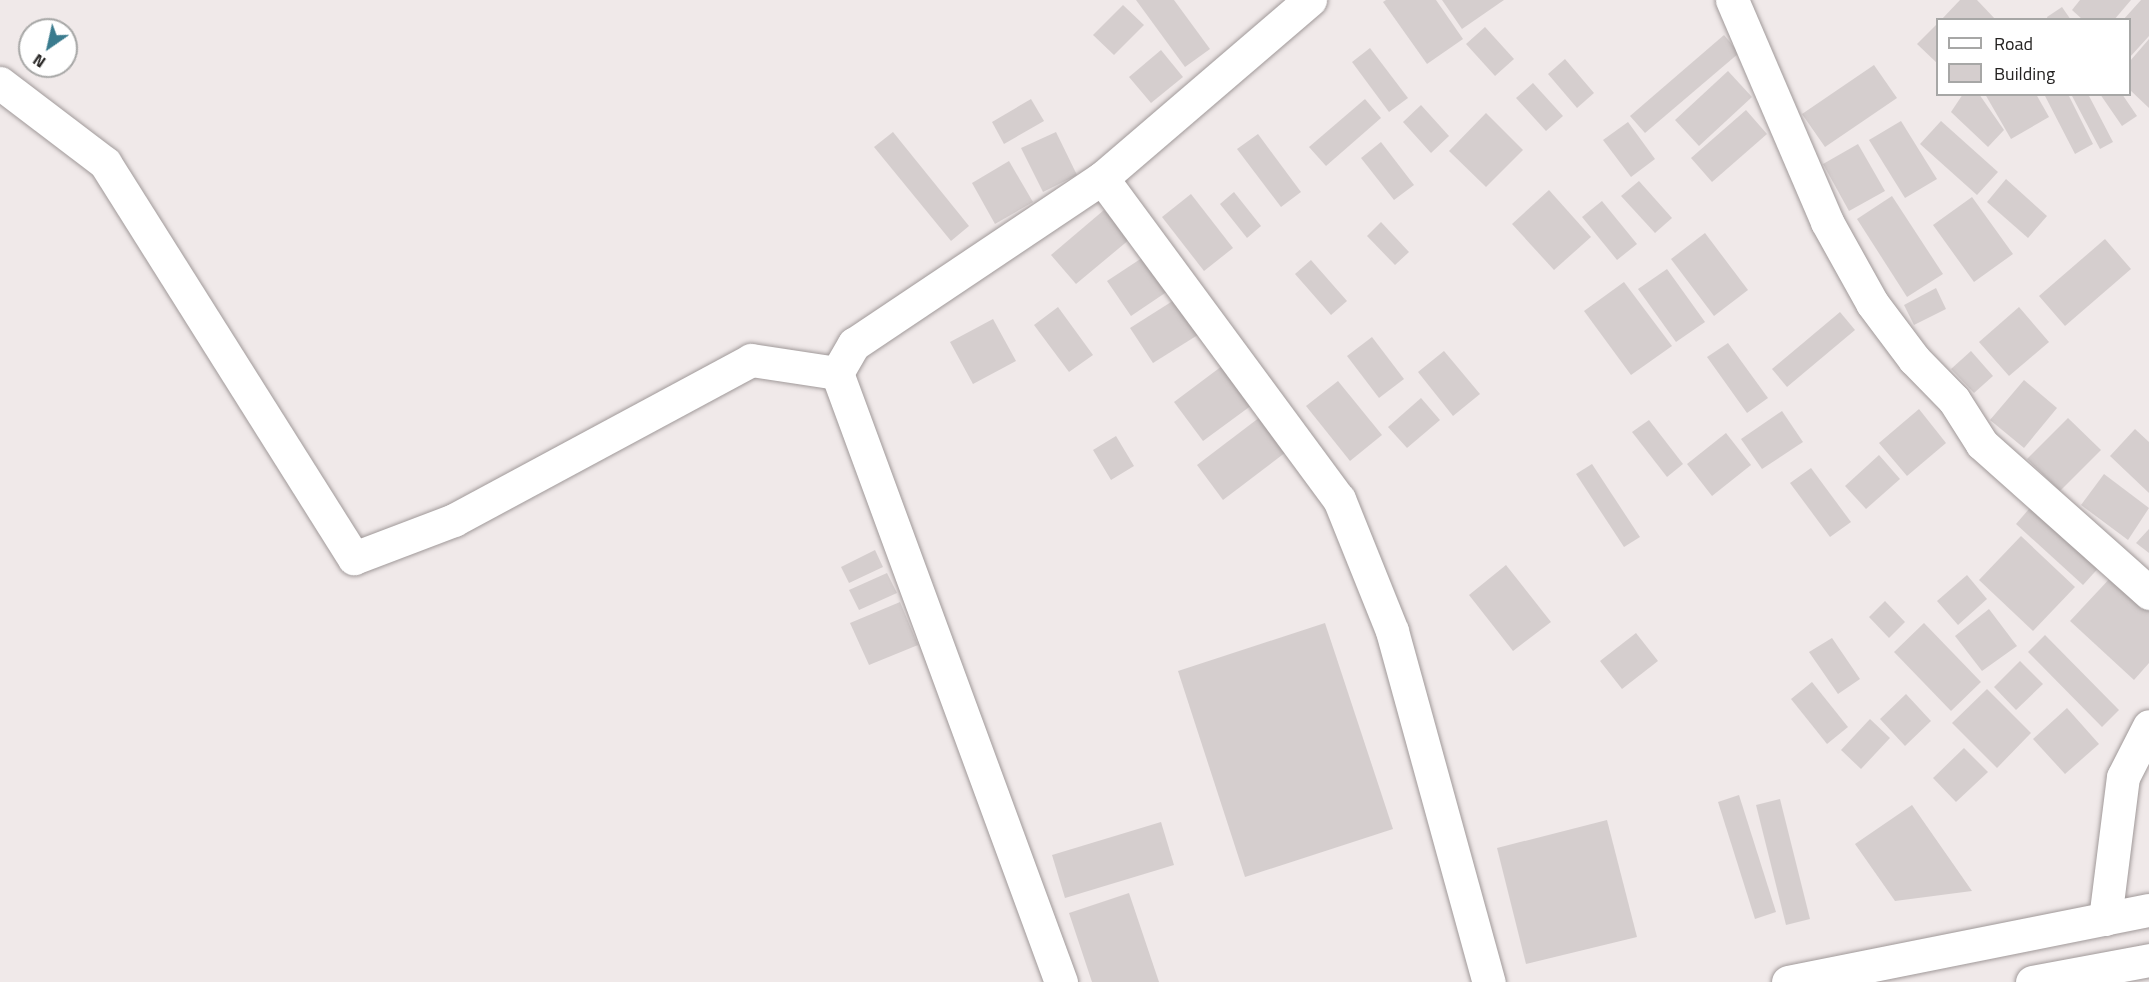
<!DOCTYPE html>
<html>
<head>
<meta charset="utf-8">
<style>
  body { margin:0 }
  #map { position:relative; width:2149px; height:982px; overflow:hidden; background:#f0e9e9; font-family:"Titillium Web",sans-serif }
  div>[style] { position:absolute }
  .building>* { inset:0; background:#d5cece }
  .roads { filter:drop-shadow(0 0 2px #a09999) drop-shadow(0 0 2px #a09999) }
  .street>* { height:33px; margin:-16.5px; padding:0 16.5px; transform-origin:16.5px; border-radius:16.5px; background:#fff }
  .secondary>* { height:33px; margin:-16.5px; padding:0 16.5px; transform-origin:16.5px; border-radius:16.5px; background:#fff }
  span { translate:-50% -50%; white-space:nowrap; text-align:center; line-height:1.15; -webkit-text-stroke:5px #fff; paint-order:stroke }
  .legend { position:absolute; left:1936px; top:18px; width:195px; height:78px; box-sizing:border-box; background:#fff; border:2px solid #a7a7a6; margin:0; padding:8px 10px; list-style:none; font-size:18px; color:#242221 }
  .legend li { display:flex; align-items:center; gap:12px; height:30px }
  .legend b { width:30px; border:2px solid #a7a7a6 }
  .north { position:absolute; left:18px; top:18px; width:60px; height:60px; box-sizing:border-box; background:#fff; border:2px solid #a7a7a6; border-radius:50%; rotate:214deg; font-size:16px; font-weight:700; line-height:24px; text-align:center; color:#242221 }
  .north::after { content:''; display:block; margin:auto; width:21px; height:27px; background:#3a7b8e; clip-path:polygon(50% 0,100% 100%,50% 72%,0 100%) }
</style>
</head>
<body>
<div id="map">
  <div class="building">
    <i style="clip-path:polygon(1136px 0,1174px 0,1210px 49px,1185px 67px)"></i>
    <i style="clip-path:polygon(1386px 0,1436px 0,1463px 39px,1427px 64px,1383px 2px)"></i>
    <i style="clip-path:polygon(1442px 0,1504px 0,1462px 29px)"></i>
    <i style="clip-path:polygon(1960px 0,1977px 0,1996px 20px,1941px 20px)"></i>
    <i style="clip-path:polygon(2080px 0,2131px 0,2114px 20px,2083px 20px,2072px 10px)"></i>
    <i style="clip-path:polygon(2141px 0,2149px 0,2149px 36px,2130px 57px,2130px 20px,2123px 20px)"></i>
    <i style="clip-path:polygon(1123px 5px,1144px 25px,1114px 55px,1093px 35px)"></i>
    <i style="clip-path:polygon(2062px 7px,2071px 20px,2048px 20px,2047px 17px)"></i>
    <i style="clip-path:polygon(1938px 23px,1938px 64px,1917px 44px)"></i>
    <i style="clip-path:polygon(1485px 27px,1514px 59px,1495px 76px,1466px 44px)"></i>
    <i style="clip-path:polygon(1724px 35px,1739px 53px,1645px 133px,1630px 116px)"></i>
    <i style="clip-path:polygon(2149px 39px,2149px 108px,2130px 90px,2130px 61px)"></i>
    <i style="clip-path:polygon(1370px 48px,1408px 98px,1389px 112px,1352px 62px)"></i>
    <i style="clip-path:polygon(1161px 50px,1183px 77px,1151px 103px,1129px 77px)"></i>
    <i style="clip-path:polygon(1565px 59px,1594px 93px,1577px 108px,1548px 74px)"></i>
    <i style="clip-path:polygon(1874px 65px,1897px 98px,1825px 147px,1802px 114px)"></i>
    <i style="clip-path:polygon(1728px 71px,1752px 97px,1699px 146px,1675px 120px)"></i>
    <i style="clip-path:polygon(1533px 83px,1563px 116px,1546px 131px,1516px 98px)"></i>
    <i style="clip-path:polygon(1963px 94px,1979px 94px,2004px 130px,1988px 147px,1951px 112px)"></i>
    <i style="clip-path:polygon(1985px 94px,2036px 94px,2049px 117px,2011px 139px)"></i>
    <i style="clip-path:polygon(2044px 94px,2068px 94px,2093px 144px,2075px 154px)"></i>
    <i style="clip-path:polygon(2071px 94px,2088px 94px,2113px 142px,2100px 149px)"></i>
    <i style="clip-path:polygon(2100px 94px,2122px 94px,2137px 116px,2122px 126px)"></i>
    <i style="clip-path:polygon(1031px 99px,1044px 121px,1004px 144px,992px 122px)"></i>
    <i style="clip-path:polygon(1365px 99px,1381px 118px,1326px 166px,1309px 147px)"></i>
    <i style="clip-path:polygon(1421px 105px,1449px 136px,1431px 153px,1403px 122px)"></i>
    <i style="clip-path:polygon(1746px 110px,1767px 134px,1712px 182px,1691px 158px)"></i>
    <i style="clip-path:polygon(1486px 113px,1523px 150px,1486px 187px,1449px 151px)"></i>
    <i style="clip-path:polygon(1901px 121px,1937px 179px,1905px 198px,1869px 140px)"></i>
    <i style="clip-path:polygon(1941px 121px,1998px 172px,1977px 195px,1920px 144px)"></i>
    <i style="clip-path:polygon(1628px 122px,1655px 159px,1631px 177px,1603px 140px)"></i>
    <i style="clip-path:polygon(893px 132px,969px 226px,951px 241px,874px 147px)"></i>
    <i style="clip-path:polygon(1056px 132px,1077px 175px,1043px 192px,1021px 148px)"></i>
    <i style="clip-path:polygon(1258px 134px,1301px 192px,1281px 207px,1237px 149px)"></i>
    <i style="clip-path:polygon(1381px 142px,1414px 185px,1394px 200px,1361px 158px)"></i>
    <i style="clip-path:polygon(1858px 144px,1885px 191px,1849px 211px,1823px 164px)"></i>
    <i style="clip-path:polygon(1009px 161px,1033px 202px,995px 224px,972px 183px)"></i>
    <i style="clip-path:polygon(2006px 179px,2047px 216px,2028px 238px,1987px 202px)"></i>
    <i style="clip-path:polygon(1639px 181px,1672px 218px,1655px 233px,1621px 196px)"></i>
    <i style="clip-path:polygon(1549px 190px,1591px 237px,1554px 270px,1512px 224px)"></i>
    <i style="clip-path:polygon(1234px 192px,1261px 226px,1247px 238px,1220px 204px)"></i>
    <i style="clip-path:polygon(1191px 194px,1233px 248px,1204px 271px,1162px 217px)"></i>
    <i style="clip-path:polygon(1892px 196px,1943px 274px,1907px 297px,1857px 219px)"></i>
    <i style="clip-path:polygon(1972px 197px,2013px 254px,1974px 282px,1933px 225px)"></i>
    <i style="clip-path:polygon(1602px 201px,1637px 244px,1617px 260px,1582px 217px)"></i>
    <i style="clip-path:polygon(1104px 210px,1130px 239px,1076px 284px,1051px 255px)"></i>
    <i style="clip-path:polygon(1381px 222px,1409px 252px,1395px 265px,1367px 236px)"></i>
    <i style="clip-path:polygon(1705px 233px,1748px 290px,1714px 316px,1671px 259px)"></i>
    <i style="clip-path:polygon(2105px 239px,2131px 269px,2065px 326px,2039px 296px)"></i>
    <i style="clip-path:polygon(1145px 256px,1168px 291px,1131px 316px,1107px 281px)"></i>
    <i style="clip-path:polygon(1311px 260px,1347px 301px,1331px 315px,1295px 274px)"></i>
    <i style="clip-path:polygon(1667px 269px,1705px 322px,1676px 342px,1638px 289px)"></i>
    <i style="clip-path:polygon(1624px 282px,1672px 346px,1631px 375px,1584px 311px)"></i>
    <i style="clip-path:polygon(1936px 288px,1946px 309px,1914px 325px,1904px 305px)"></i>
    <i style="clip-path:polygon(1179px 297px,1201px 333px,1153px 363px,1130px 328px)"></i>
    <i style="clip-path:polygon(1058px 307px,1093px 355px,1069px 372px,1034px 325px)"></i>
    <i style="clip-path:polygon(2019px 307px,2049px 342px,2009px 376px,1979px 342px)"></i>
    <i style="clip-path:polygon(1840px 312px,1855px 330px,1787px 387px,1772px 369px)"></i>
    <i style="clip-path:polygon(993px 319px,1016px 361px,973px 384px,950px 342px)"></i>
    <i style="clip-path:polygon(1372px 337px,1404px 379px,1379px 398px,1347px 356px)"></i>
    <i style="clip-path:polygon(1728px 343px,1768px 398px,1747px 413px,1707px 357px)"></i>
    <i style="clip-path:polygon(1444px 351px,1480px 394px,1453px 416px,1418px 372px)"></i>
    <i style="clip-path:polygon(1971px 351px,1993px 376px,1974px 393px,1951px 369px)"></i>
    <i style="clip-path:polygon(1222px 366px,1252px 405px,1203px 441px,1174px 402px)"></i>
    <i style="clip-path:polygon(2024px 380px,2057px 408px,2024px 448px,1990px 420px)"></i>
    <i style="clip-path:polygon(1338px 381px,1382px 435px,1350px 461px,1306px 406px)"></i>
    <i style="clip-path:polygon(1421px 398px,1440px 420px,1407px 448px,1388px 427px)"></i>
    <i style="clip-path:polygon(1919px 409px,1946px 443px,1907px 476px,1879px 443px)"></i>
    <i style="clip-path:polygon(1782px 411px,1803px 442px,1762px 469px,1741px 439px)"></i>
    <i style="clip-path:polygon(1264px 414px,1290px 449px,1223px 500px,1197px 465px)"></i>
    <i style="clip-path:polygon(2068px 418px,2101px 450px,2060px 491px,2027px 459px)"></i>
    <i style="clip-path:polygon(1649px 420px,1683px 464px,1667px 477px,1632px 432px)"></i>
    <i style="clip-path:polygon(2135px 429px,2149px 442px,2149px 493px,2110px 456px)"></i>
    <i style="clip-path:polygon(1726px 433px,1751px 465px,1712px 496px,1687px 464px)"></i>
    <i style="clip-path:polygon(1116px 436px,1134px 466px,1111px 480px,1093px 450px)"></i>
    <i style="clip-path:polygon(1879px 455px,1900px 479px,1866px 509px,1845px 486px)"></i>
    <i style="clip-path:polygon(1592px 464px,1640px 537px,1624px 547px,1576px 474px)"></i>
    <i style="clip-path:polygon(1811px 468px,1851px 522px,1830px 537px,1790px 483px)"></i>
    <i style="clip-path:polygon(2104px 474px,2149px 508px,2128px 540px,2081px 505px)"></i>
    <i style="clip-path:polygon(2035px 502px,2103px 563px,2083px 585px,2016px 524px)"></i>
    <i style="clip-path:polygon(2149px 529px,2149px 553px,2136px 543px)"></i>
    <i style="clip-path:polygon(2021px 536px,2075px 587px,2033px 631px,1979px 580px)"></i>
    <i style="clip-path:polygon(875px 550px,883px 567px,849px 583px,841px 567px)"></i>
    <i style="clip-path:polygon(1506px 565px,1551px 622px,1513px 651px,1469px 595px)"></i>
    <i style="clip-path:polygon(887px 573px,897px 593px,859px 610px,849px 590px)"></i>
    <i style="clip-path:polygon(1967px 575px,1987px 599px,1958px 625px,1937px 601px)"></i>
    <i style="clip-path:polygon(2113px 575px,2149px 608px,2149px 663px,2134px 680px,2070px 621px)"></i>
    <i style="clip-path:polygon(1885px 601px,1905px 622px,1889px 638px,1869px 617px)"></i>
    <i style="clip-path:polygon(900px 602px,918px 645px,869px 665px,850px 623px)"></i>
    <i style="clip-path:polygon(1989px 609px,2017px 646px,1982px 671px,1955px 636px)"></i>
    <i style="clip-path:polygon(1325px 623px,1393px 829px,1245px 877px,1178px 671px)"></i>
    <i style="clip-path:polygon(1924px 623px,1981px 682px,1951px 711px,1894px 652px)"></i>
    <i style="clip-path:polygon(1636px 633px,1658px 661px,1622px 689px,1600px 661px)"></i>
    <i style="clip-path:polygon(2045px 635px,2119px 710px,2102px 727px,2028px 652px)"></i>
    <i style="clip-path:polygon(1832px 638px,1860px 679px,1838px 694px,1809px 652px)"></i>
    <i style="clip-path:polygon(2020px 661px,2043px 684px,2016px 710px,1994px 687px)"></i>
    <i style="clip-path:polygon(1812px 682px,1848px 727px,1827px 744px,1791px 699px)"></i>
    <i style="clip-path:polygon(1987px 689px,2031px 733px,1997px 768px,1952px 723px)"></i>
    <i style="clip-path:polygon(1906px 694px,1931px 721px,1905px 746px,1880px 719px)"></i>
    <i style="clip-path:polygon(2067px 708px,2099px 744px,2065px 774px,2033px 739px)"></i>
    <i style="clip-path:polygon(1870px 719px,1890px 738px,1861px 769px,1841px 750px)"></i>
    <i style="clip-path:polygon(1964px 748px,1988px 772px,1956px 802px,1933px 778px)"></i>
    <i style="clip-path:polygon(1739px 795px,1776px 912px,1755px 919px,1718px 802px)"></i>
    <i style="clip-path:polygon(1780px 799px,1810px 919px,1786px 925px,1756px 805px)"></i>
    <i style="clip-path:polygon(1912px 805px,1972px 891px,1895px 901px,1855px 844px)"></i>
    <i style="clip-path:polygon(1607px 820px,1637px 937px,1526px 964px,1497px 848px)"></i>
    <i style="clip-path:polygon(1161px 822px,1174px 865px,1065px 898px,1052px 855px)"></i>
    <i style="clip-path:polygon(1129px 893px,1159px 982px,1092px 982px,1069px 913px)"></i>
  </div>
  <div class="roads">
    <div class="street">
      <i style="left:0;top:83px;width:132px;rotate:37.3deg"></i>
      <i style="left:105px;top:163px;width:467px;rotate:57.8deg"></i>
      <i style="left:354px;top:558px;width:107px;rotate:-20.8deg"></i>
      <i style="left:454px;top:520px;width:337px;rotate:-28.3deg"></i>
      <i style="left:751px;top:360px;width:87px;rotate:8.6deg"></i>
      <i style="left:1102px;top:178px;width:399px;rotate:53.6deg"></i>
      <i style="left:1339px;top:499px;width:142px;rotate:68.1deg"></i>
      <i style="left:1392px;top:631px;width:364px;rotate:74.6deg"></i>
      <i style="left:1061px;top:982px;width:649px;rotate:-110.19deg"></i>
      <i style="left:837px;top:373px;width:34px;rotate:-60deg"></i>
      <i style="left:854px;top:344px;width:298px;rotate:-33.8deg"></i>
      <i style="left:1102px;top:178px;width:274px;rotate:-40.6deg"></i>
    </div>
    <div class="secondary">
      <i style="left:1732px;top:0;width:241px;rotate:66.8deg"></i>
      <i style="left:1827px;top:222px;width:93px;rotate:60.9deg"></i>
      <i style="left:1872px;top:303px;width:70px;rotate:53.1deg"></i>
      <i style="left:1914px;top:359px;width:57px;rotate:45.7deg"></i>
      <i style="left:1954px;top:400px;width:52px;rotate:57.5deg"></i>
      <i style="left:1982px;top:444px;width:224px;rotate:41.7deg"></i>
      <i style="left:2105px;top:919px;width:143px;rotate:-82.8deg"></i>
      <i style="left:2123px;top:777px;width:57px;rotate:-63deg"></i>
      <i style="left:1788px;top:982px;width:368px;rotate:-11.3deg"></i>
      <i style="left:2032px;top:982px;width:119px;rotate:-10.6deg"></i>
    </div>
  </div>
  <ul class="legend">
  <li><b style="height:8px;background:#fff"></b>Road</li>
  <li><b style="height:16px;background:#d5cece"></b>Building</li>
  </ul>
  <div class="north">N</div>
</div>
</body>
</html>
